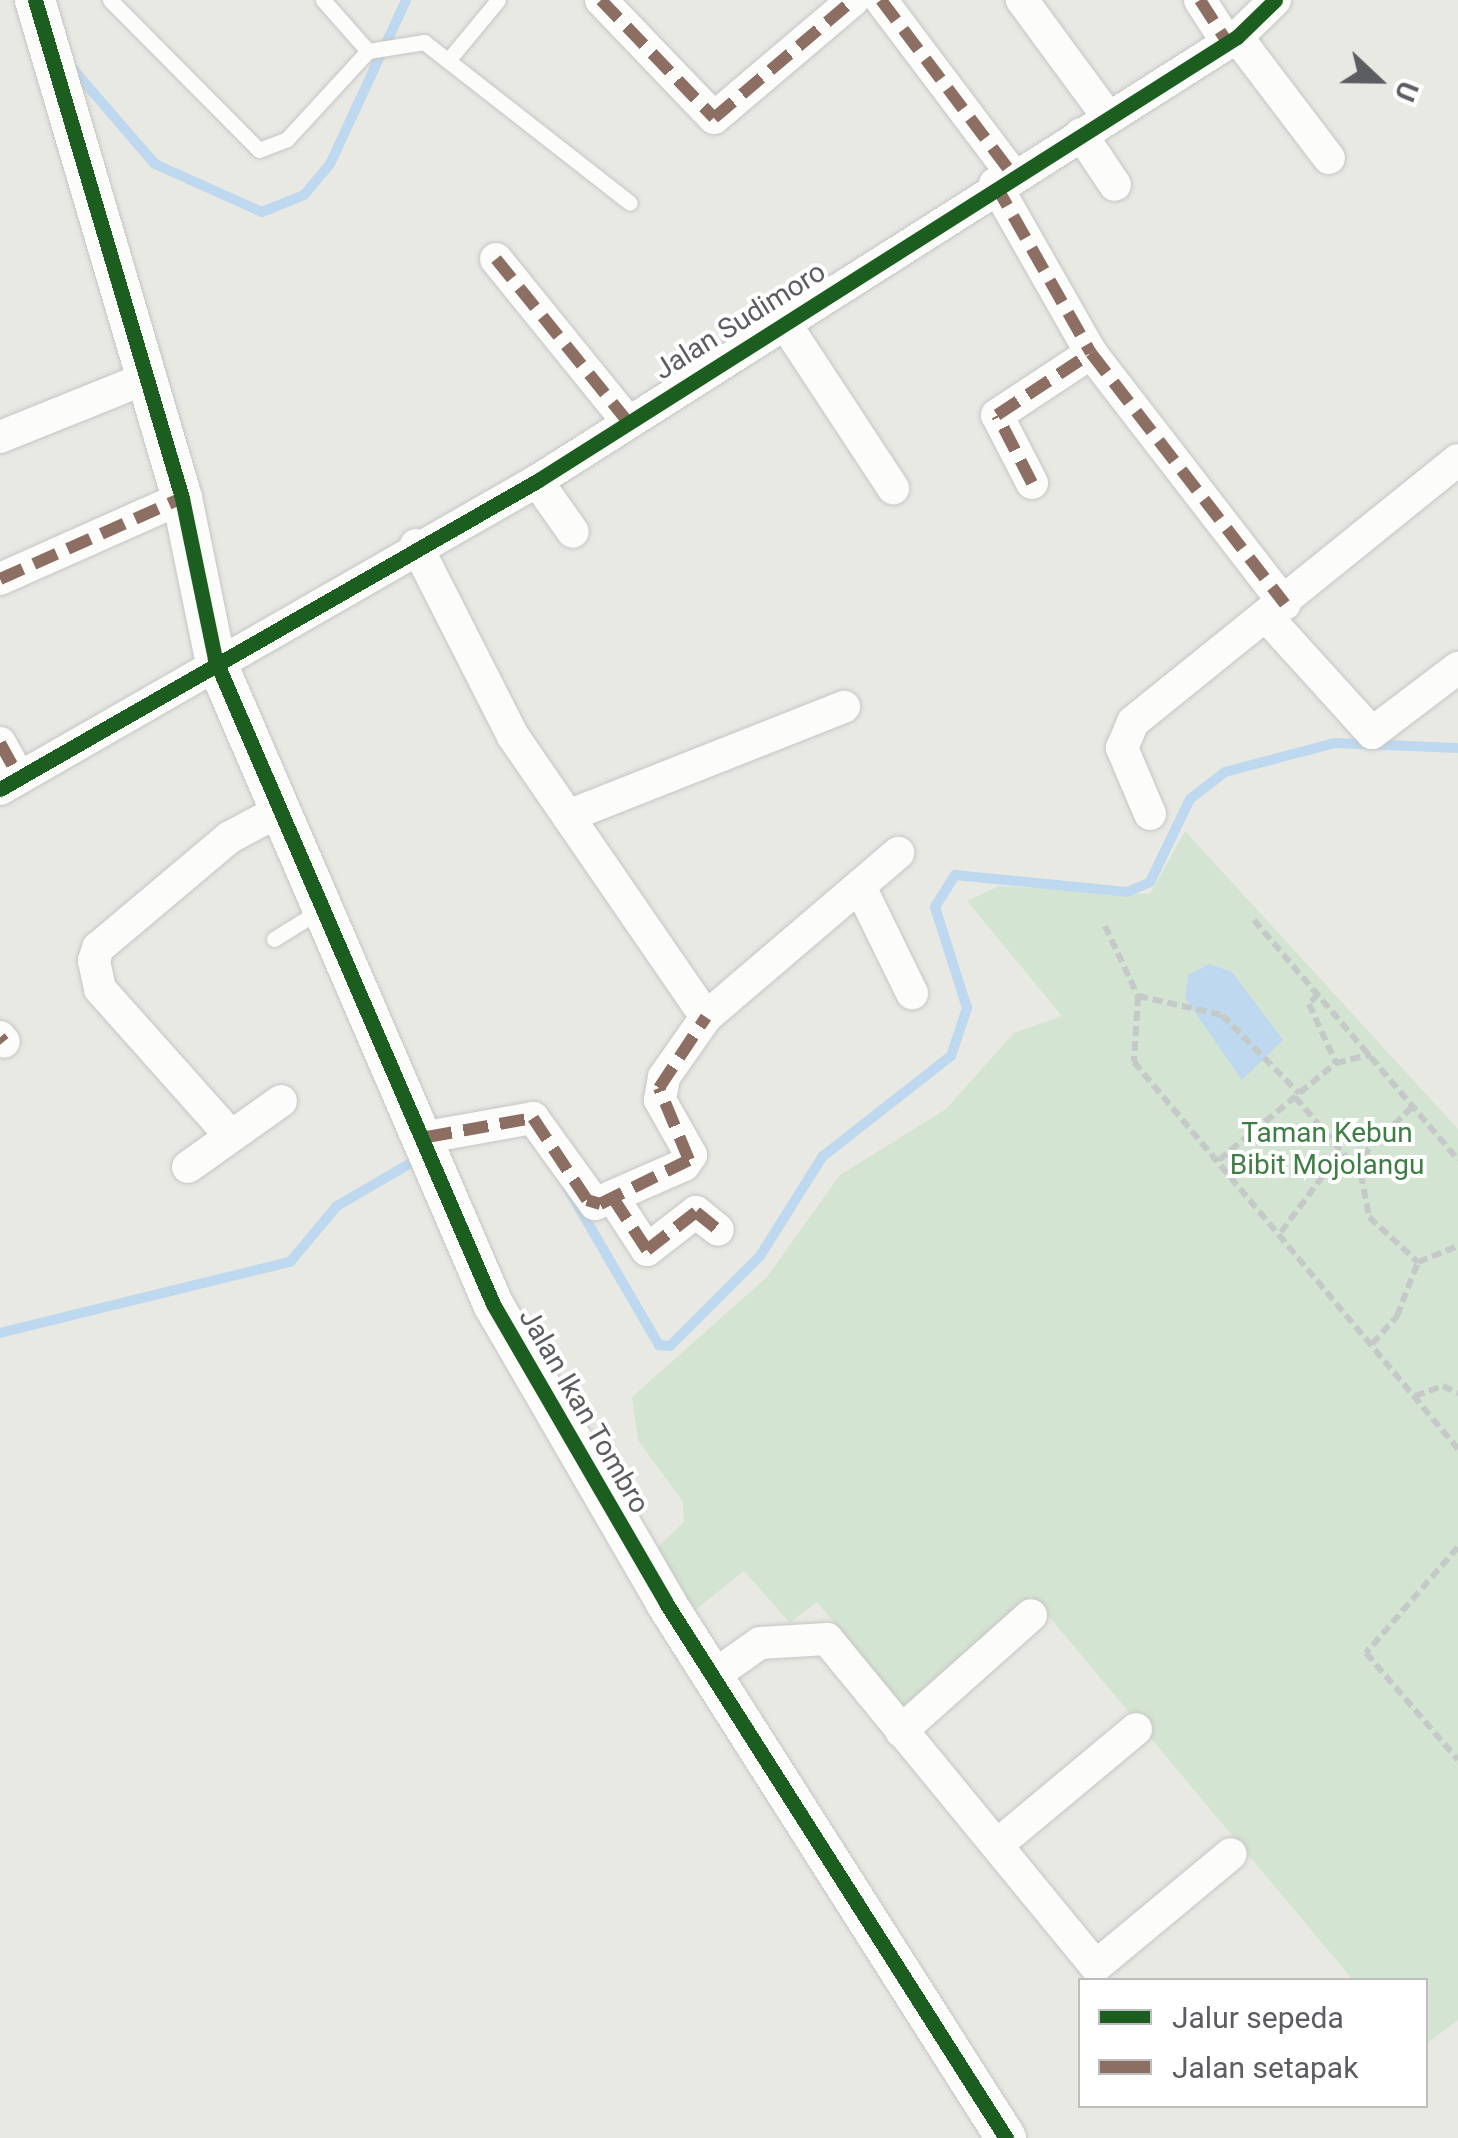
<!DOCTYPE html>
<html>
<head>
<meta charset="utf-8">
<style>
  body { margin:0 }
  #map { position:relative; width:1458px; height:2138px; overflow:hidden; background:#e9e9e4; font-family:Roboto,sans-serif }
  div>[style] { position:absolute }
  .green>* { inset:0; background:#d4e4d2 }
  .water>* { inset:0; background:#bdd8ef }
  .stream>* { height:10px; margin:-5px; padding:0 5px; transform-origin:5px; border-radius:5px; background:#bdd8ef }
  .path>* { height:6px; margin-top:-3px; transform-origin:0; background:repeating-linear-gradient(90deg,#c5c9c7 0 10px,transparent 0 15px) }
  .roads { filter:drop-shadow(0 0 2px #c5c5c5) drop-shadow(0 0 2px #c5c5c5) }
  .service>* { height:15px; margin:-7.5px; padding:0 7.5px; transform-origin:7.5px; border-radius:7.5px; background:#fcfcfb }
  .minor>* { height:32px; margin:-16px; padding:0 16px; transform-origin:16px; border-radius:16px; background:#fcfcfb }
  .tertiary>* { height:40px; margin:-20px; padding:0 20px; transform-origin:20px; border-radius:20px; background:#fcfcfb }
  .quiet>* { height:12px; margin-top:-6px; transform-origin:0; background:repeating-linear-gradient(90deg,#8d6e63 0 25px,transparent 0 37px) }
  .cycleway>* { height:15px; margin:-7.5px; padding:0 7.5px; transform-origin:7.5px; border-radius:7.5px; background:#1b5e20 }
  span { translate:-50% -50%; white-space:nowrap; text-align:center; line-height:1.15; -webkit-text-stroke:8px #fff; paint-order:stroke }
  .street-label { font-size:28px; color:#5b5d61 }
  .park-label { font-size:28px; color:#3e7d44 }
  .legend { position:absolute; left:1078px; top:1978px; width:350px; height:130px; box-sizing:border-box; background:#fff; border:2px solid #bdbec0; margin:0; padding:12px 18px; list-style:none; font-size:30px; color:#5b5d61 }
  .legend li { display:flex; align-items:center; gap:20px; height:50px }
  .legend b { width:50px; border:2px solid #bdbec0 }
  .north { position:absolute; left:1328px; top:30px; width:100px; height:100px; -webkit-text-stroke:8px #fff; paint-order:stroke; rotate:112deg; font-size:28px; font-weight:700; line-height:40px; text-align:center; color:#5b5d61 }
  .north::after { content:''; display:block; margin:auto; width:35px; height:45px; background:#5b5d61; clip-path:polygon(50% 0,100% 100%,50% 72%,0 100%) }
</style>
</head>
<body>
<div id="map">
  <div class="green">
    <i style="clip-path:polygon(1185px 831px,1458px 1129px,1458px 2020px,1426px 2044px,1426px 1980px,1353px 1980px,1031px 1595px,902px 1707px,817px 1602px,790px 1623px,744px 1571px,689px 1615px,650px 1554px,684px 1522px,683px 1502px,638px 1440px,632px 1397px,767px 1277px,840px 1175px,946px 1109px,1014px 1033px,1062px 1016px,967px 901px,999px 886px,1150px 894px)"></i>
  </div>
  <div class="water">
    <i style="clip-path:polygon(1209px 964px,1232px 972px,1283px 1040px,1242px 1080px,1185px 998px,1188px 975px)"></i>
  </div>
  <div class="stream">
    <i style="left:72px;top:68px;width:127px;rotate:49.2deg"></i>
    <i style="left:155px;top:164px;width:117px;rotate:24.2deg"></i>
    <i style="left:262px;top:212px;width:45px;rotate:-22deg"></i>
    <i style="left:304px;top:195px;width:40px;rotate:-50deg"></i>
    <i style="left:330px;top:164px;width:181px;rotate:-65.1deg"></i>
    <i style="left:567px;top:1187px;width:183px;rotate:59.8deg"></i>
    <i style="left:659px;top:1345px;width:11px;rotate:5deg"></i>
    <i style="left:670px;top:1346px;width:127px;rotate:-45deg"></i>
    <i style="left:760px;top:1256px;width:117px;rotate:-57.9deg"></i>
    <i style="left:822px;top:1157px;width:164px;rotate:-38.1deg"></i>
    <i style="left:951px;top:1056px;width:51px;rotate:-71.6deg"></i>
    <i style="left:967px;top:1008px;width:106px;rotate:-107.6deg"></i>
    <i style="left:935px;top:907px;width:38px;rotate:-58deg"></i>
    <i style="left:955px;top:875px;width:173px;rotate:5.6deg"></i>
    <i style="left:1127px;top:892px;width:25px;rotate:-23deg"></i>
    <i style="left:1150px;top:882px;width:92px;rotate:-64.3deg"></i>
    <i style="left:1190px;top:799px;width:44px;rotate:-37.6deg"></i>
    <i style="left:1225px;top:772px;width:114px;rotate:-14.8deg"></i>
    <i style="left:1335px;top:743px;width:123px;rotate:2.3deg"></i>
    <i style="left:0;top:1333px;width:299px;rotate:-13.8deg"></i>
    <i style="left:290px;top:1262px;width:73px;rotate:-50deg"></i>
    <i style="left:337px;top:1206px;width:97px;rotate:-30.3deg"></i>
  </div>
  <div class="path">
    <i style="left:1254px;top:920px;width:315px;rotate:49.6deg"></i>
    <i style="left:1105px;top:926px;width:77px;rotate:64.8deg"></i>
    <i style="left:1138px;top:996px;width:66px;rotate:93.5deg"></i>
    <i style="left:1134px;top:1062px;width:505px;rotate:50.06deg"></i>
    <i style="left:1318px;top:994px;width:13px;rotate:132deg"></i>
    <i style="left:1309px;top:1004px;width:65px;rotate:65.4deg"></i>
    <i style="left:1138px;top:996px;width:86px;rotate:12.7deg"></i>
    <i style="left:1222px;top:1015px;width:110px;rotate:45.4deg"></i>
    <i style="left:1295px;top:1097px;width:101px;rotate:49.4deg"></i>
    <i style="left:1412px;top:1107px;width:62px;rotate:135.7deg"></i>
    <i style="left:1368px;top:1150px;width:25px;rotate:106deg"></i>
    <i style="left:1361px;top:1174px;width:44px;rotate:79.5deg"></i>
    <i style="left:1369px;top:1217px;width:67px;rotate:42.6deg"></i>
    <i style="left:1418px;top:1262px;width:43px;rotate:-21.8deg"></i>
    <i style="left:1219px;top:1160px;width:152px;rotate:-39.7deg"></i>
    <i style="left:1336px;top:1063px;width:36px;rotate:-14deg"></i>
    <i style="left:1281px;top:1232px;width:104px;rotate:-53.2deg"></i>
    <i style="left:1372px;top:1344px;width:38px;rotate:-48deg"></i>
    <i style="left:1397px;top:1316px;width:58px;rotate:-68.7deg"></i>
    <i style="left:1415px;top:1396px;width:30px;rotate:-20deg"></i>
    <i style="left:1443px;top:1386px;width:17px;rotate:25deg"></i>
    <i style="left:1458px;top:1547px;width:140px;rotate:131deg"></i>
    <i style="left:1366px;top:1653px;width:141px;rotate:49.3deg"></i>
  </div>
  <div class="roads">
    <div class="service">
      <i style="left:110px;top:0;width:211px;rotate:45.2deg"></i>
      <i style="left:259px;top:150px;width:30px;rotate:-21deg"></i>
      <i style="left:287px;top:139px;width:120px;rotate:-47.4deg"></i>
      <i style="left:368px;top:51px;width:57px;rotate:-9.1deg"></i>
      <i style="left:424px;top:42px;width:261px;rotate:38deg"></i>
      <i style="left:323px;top:0;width:68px;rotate:48.6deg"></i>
      <i style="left:450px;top:58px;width:75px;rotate:-50.4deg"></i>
      <i style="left:274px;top:939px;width:57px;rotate:-32deg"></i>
    </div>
    <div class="minor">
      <i style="left:601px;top:0;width:163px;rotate:46.2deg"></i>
      <i style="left:714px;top:118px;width:182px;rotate:-40.3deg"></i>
      <i style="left:881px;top:0;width:218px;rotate:53deg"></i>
      <i style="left:1022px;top:0;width:145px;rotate:53.7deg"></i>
      <i style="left:1200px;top:0;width:50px;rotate:57.3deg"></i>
      <i style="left:1237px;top:37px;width:152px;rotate:52.8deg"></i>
      <i style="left:1081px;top:134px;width:61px;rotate:56.3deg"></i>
      <i style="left:995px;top:184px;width:194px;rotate:60.4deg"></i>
      <i style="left:1091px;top:353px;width:317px;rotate:52.3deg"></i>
      <i style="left:496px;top:259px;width:210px;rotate:51deg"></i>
      <i style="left:784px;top:322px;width:199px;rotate:56.7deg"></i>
      <i style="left:0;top:437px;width:155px;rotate:-21.9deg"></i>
      <i style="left:537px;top:481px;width:62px;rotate:54.8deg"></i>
      <i style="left:1032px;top:483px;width:76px;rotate:-117.2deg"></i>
      <i style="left:997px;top:415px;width:113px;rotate:-33.4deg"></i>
      <i style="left:416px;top:545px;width:214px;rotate:63.1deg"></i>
      <i style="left:513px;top:736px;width:341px;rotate:55.5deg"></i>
      <i style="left:0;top:579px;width:199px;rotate:-24deg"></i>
      <i style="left:1266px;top:616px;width:158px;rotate:47.8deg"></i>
      <i style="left:1372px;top:733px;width:108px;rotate:-37.1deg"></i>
      <i style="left:0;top:743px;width:39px;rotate:61deg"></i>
      <i style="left:0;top:789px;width:619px;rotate:-29.84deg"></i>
      <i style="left:537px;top:481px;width:829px;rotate:-32.39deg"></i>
      <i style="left:1237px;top:37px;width:53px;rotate:-44.2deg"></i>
      <i style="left:1150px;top:814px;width:72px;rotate:-113deg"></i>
      <i style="left:1122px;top:748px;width:28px;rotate:-67deg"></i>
      <i style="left:1133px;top:722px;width:417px;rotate:-38.9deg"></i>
      <i style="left:568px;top:816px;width:297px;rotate:-21.6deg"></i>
      <i style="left:862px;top:891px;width:114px;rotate:63.9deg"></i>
      <i style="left:0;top:1037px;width:6px;rotate:51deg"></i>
      <i style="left:230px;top:1135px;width:195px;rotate:-131.7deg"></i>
      <i style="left:100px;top:989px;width:29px;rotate:-102deg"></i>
      <i style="left:94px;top:961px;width:14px;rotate:-73deg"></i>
      <i style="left:98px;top:948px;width:172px;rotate:-40.1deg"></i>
      <i style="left:230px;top:837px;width:53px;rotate:-28deg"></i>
      <i style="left:427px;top:1137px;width:108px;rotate:-10.2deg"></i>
      <i style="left:533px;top:1118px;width:106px;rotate:54.2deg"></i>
      <i style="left:595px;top:1204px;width:97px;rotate:-23.7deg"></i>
      <i style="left:684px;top:1165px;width:12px;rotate:-55deg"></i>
      <i style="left:691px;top:1155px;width:63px;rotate:-119.4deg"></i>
      <i style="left:660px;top:1100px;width:23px;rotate:-80deg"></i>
      <i style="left:664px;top:1077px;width:73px;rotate:-55deg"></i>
      <i style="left:706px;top:1017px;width:253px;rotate:-40.5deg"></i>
      <i style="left:188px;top:1167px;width:114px;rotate:-35.4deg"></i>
      <i style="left:613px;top:1198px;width:62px;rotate:56.8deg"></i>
      <i style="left:647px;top:1250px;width:62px;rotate:-37.8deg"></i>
      <i style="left:696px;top:1212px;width:28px;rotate:39deg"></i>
      <i style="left:713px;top:1676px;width:57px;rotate:-35.1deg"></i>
      <i style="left:760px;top:1643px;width:67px;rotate:-3.4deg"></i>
      <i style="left:827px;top:1639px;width:423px;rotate:50.6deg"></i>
      <i style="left:1096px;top:1966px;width:175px;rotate:-39.7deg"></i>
      <i style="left:901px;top:1731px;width:174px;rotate:-41.7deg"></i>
      <i style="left:997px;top:1845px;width:181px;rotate:-39.8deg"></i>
    </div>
    <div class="tertiary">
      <i style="left:35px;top:0;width:519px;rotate:73.55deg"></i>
      <i style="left:182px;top:498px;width:164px;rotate:78.4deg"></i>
      <i style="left:215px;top:659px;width:702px;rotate:66.68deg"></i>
      <i style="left:493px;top:1304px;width:345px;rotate:59.9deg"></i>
      <i style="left:666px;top:1603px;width:634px;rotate:57.56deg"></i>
    </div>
  </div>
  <div class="quiet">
    <i style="left:601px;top:0;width:163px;rotate:46.2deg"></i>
    <i style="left:714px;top:118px;width:182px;rotate:-40.3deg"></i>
    <i style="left:881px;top:0;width:218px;rotate:53deg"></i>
    <i style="left:1200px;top:0;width:50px;rotate:57.3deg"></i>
    <i style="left:995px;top:184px;width:194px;rotate:60.4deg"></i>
    <i style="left:1091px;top:353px;width:317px;rotate:52.3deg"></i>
    <i style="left:496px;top:259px;width:210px;rotate:51deg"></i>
    <i style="left:1032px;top:483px;width:76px;rotate:-117.2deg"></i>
    <i style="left:997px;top:415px;width:113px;rotate:-33.4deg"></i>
    <i style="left:0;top:579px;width:199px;rotate:-24deg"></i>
    <i style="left:0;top:743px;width:39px;rotate:61deg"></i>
    <i style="left:0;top:1037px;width:6px;rotate:51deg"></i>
    <i style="left:427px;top:1137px;width:108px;rotate:-10.2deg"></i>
    <i style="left:533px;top:1118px;width:98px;rotate:56.6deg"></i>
    <i style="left:587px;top:1200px;width:14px;rotate:17deg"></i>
    <i style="left:600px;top:1204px;width:99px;rotate:-26.3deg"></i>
    <i style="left:689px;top:1160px;width:78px;rotate:-112.6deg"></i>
    <i style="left:659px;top:1088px;width:85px;rotate:-56.5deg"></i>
    <i style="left:613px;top:1198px;width:62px;rotate:56.8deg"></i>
    <i style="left:647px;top:1250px;width:62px;rotate:-37.8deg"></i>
    <i style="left:696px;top:1212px;width:28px;rotate:39deg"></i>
  </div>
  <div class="cycleway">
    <i style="left:35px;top:0;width:519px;rotate:73.55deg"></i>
    <i style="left:182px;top:498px;width:164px;rotate:78.4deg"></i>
    <i style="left:215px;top:659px;width:702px;rotate:66.68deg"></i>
    <i style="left:493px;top:1304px;width:345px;rotate:59.9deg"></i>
    <i style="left:666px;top:1603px;width:634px;rotate:57.56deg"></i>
    <i style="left:0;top:789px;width:619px;rotate:-29.84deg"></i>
    <i style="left:537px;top:481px;width:829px;rotate:-32.39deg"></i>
    <i style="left:1237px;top:37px;width:53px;rotate:-44.2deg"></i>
  </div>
  <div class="street-label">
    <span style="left:740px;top:321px;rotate:-32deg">Jalan Sudimoro</span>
    <span style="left:584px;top:1411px;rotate:60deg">Jalan Ikan Tombro</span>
  </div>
  <div class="park-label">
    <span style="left:1327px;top:1149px">Taman Kebun<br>Bibit Mojolangu</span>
  </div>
  <ul class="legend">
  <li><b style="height:12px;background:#1b5e20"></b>Jalur sepeda</li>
  <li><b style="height:12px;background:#8d6e63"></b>Jalan setapak</li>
  </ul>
  <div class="north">U</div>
</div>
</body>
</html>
